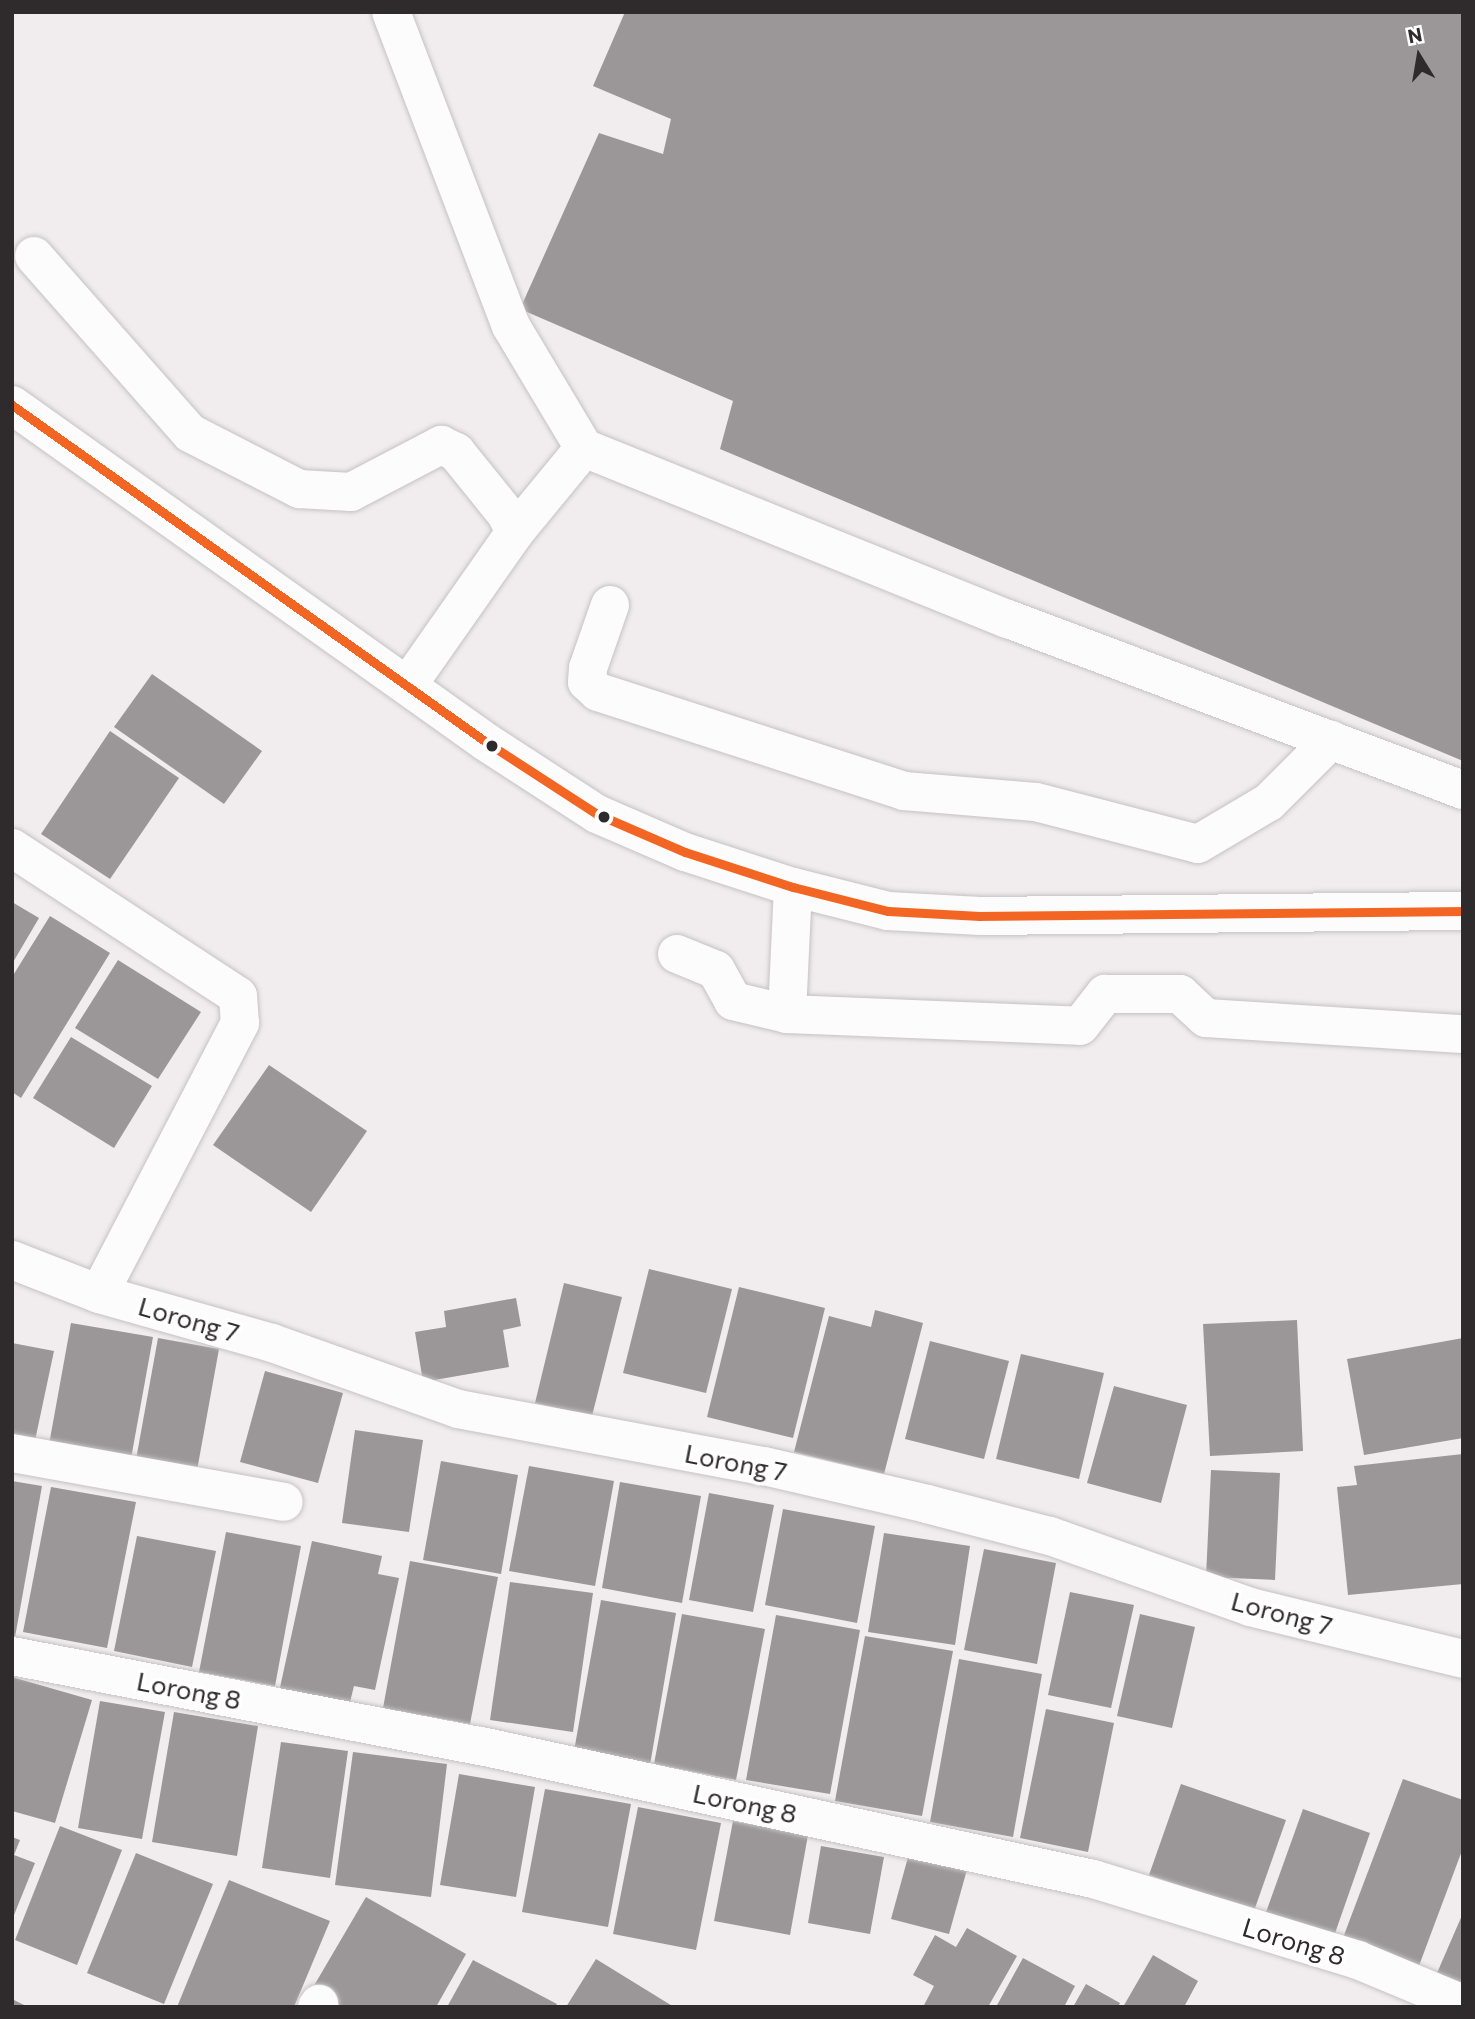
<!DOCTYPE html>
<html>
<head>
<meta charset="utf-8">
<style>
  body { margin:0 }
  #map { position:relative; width:1475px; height:2019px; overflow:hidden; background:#f1ecee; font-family:Commissioner,sans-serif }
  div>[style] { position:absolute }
  .building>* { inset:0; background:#9b9799 }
  .roads { filter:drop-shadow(0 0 2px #c6c2c3) drop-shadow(0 0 2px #c6c2c3) }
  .minor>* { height:38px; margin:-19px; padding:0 19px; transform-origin:19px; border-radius:19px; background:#fdfcfc }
  .bus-1>* { height:9px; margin:-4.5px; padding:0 4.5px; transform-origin:4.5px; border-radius:4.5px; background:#f26522 }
  .dots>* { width:19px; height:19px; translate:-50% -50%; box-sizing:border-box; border:4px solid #fff; border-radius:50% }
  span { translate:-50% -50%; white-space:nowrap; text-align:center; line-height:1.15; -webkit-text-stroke:7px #fff; paint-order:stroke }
  .street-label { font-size:26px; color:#2f2b2c }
  .frame { position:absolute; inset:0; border:14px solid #2f2b2c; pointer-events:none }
  .north { position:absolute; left:1384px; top:21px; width:70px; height:70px; -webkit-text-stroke:5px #fff; paint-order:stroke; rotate:349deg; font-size:19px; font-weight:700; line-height:28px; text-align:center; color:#2f2b2c }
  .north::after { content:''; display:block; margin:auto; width:24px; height:32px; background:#2f2b2c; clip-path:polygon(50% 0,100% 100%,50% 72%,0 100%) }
</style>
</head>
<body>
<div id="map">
  <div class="building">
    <i style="clip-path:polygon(625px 12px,1463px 12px,1463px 761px,720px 449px,733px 401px,520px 309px,599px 133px,663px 154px,671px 119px,593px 86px)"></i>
    <i style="clip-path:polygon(152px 674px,262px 751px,224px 804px,114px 727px)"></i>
    <i style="clip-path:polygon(110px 731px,179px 778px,110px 879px,41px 834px)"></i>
    <i style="clip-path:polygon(12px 902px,39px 918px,12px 964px)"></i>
    <i style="clip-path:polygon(50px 916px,110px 953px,21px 1098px,12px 1092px,12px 977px)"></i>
    <i style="clip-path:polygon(118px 960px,201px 1012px,158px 1079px,75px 1028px)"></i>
    <i style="clip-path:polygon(71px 1037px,152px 1086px,114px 1148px,33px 1098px)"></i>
    <i style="clip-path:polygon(269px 1065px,367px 1131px,311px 1212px,213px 1145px)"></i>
    <i style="clip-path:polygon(649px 1269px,732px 1289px,706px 1393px,623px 1373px)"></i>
    <i style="clip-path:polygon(564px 1283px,622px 1297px,592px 1416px,535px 1403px)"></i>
    <i style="clip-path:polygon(739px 1287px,825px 1308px,793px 1438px,707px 1417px)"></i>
    <i style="clip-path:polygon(516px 1298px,521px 1326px,503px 1330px,509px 1367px,423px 1382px,415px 1332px,446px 1327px,444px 1311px)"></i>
    <i style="clip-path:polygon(875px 1310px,923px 1323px,884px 1474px,794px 1452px,829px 1316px,871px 1327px)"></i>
    <i style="clip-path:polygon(1297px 1320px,1303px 1451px,1210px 1456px,1203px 1324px)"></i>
    <i style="clip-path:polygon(71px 1323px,153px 1337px,130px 1464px,48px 1450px)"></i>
    <i style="clip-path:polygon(158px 1338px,219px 1349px,196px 1476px,135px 1465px)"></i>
    <i style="clip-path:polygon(1463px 1338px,1463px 1438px,1364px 1455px,1347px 1359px)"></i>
    <i style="clip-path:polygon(930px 1341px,1009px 1361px,984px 1459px,905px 1439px)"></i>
    <i style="clip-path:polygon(12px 1343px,54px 1351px,33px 1450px,12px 1446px)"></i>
    <i style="clip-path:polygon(1021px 1354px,1104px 1373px,1079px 1479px,996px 1459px)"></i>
    <i style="clip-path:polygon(265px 1371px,343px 1393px,318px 1483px,240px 1462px)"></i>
    <i style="clip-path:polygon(1114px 1386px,1187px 1405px,1161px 1503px,1087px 1483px)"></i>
    <i style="clip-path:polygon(355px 1430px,423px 1440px,409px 1532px,342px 1523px)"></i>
    <i style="clip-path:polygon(1463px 1454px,1463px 1584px,1348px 1595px,1337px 1487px,1357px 1485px,1354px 1466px)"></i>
    <i style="clip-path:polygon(441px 1461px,518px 1475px,501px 1574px,423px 1560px)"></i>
    <i style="clip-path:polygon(529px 1466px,614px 1481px,595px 1586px,509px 1571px)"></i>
    <i style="clip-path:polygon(1211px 1470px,1280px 1473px,1275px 1580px,1206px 1577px)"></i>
    <i style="clip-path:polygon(12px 1481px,42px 1486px,14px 1643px,12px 1643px)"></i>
    <i style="clip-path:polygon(620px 1482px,701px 1496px,682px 1603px,602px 1588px)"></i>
    <i style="clip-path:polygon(51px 1487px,136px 1502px,107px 1648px,23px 1632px)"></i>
    <i style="clip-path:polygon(709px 1493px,774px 1505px,753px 1612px,689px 1600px)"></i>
    <i style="clip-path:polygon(783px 1509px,875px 1526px,857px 1623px,765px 1605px)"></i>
    <i style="clip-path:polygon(226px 1532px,301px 1546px,275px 1686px,199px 1672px)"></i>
    <i style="clip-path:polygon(884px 1533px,970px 1546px,955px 1645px,868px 1632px)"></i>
    <i style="clip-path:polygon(137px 1536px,216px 1551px,192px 1667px,114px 1651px)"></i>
    <i style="clip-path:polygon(312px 1541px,382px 1556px,378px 1574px,399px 1578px,375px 1690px,354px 1686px,349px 1706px,279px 1692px)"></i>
    <i style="clip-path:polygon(984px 1549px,1056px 1563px,1037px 1664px,964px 1650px)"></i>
    <i style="clip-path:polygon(410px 1561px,498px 1577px,470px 1724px,383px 1708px)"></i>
    <i style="clip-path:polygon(510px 1582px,593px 1593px,573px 1732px,490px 1720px)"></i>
    <i style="clip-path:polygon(1070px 1592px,1134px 1605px,1111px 1708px,1048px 1695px)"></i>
    <i style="clip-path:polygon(601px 1600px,676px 1613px,650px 1765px,574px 1751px)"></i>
    <i style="clip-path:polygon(682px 1614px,765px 1629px,736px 1780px,654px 1764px)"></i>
    <i style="clip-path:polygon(1140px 1614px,1195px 1627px,1172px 1728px,1117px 1716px)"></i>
    <i style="clip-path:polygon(776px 1615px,860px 1630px,830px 1794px,746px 1780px)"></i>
    <i style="clip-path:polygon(865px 1636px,953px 1651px,922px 1816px,835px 1801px)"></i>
    <i style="clip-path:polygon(959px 1659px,1042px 1674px,1013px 1837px,930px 1822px)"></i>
    <i style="clip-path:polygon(12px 1677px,92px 1700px,55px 1823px,12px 1811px)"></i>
    <i style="clip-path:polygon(100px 1701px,165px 1712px,142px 1839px,78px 1828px)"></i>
    <i style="clip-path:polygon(1046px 1709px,1114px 1723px,1088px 1852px,1020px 1838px)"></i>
    <i style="clip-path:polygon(174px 1712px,258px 1726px,237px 1856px,152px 1842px)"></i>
    <i style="clip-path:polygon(281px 1742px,348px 1751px,330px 1878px,262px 1868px)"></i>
    <i style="clip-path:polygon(353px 1752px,447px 1764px,431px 1897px,335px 1885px)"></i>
    <i style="clip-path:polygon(459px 1774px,535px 1787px,516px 1897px,440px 1885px)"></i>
    <i style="clip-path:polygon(1403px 1779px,1463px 1800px,1463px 1848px,1417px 1971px,1341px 1943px)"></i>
    <i style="clip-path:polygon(1181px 1784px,1286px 1820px,1254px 1911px,1149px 1875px)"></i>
    <i style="clip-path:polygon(545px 1789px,631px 1804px,608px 1927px,522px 1912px)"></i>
    <i style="clip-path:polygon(638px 1807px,721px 1823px,696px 1950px,613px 1934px)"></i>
    <i style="clip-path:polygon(1303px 1809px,1370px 1833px,1333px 1939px,1265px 1915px)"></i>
    <i style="clip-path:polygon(733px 1821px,808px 1835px,790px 1935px,714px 1921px)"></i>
    <i style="clip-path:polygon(60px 1826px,122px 1850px,77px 1965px,15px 1940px)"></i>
    <i style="clip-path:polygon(12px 1837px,20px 1840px,14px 1855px,35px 1863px,12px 1920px)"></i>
    <i style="clip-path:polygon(821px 1846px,884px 1857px,870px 1934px,808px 1923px)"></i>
    <i style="clip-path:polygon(910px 1850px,968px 1866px,949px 1934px,891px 1919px)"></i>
    <i style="clip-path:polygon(136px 1853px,213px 1884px,164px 2004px,87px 1973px)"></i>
    <i style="clip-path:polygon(229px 1880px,330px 1921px,294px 2007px,177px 2007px)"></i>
    <i style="clip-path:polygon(366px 1897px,466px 1954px,436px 2007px,343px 2007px,312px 1989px)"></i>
    <i style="clip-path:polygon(1463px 1913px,1463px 1984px,1437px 1973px)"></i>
    <i style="clip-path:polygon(967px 1928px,1017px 1956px,988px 2007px,923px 2007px,934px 1986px,913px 1975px,935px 1935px,956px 1947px)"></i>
    <i style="clip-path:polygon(1153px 1955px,1198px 1981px,1184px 2007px,1123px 2007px)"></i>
    <i style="clip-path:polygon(1023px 1958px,1075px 1986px,1064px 2007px,996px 2007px)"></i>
    <i style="clip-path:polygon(596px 1959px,674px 2007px,566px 2007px)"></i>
    <i style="clip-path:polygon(473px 1960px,557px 2004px,555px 2007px,447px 2007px)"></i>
    <i style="clip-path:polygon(1086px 1984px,1120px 2003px,1118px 2007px,1073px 2007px)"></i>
    <i style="clip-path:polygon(12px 1999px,28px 2007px,12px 2007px)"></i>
  </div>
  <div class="roads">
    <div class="minor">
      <i style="left:391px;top:12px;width:336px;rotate:69.1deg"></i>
      <i style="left:511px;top:326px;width:142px;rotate:59.1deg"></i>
      <i style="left:584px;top:448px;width:457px;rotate:22deg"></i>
      <i style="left:1008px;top:619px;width:486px;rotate:20.6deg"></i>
      <i style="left:34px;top:256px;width:236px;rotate:48.6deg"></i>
      <i style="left:190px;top:433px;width:123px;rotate:27.2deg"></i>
      <i style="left:299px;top:489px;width:52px;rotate:3.3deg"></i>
      <i style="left:351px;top:492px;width:102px;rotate:-27.6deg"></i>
      <i style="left:441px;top:445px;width:17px;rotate:25deg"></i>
      <i style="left:456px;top:452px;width:80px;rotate:51.1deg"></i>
      <i style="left:506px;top:514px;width:20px;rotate:63deg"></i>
      <i style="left:515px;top:532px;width:187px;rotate:125deg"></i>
      <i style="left:12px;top:405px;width:582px;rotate:35.41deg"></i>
      <i style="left:486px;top:742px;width:132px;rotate:33deg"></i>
      <i style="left:597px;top:814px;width:96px;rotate:23.4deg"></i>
      <i style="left:685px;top:852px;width:114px;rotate:18deg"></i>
      <i style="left:793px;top:887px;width:98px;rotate:14.2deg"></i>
      <i style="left:888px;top:911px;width:92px;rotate:3.1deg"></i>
      <i style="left:980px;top:916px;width:483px;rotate:-0.6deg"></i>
      <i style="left:515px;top:532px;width:109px;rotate:-50.6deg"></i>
      <i style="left:610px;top:605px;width:67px;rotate:109.2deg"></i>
      <i style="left:588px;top:668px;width:14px;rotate:94deg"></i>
      <i style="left:587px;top:682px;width:15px;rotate:42deg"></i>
      <i style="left:598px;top:692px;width:322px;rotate:17.9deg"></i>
      <i style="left:904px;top:791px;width:132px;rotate:4.8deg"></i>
      <i style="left:1036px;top:802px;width:167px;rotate:14.5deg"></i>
      <i style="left:1198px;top:844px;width:82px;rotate:-30.6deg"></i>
      <i style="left:1269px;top:802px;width:88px;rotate:-45deg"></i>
      <i style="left:12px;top:848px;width:270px;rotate:33.2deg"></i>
      <i style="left:238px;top:996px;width:27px;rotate:86deg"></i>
      <i style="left:240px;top:1023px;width:305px;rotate:117.5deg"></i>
      <i style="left:677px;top:954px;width:42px;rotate:22.3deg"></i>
      <i style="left:716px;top:970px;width:35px;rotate:61deg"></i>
      <i style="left:733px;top:1001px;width:56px;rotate:13.5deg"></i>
      <i style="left:787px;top:1014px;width:293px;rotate:2.3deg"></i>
      <i style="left:1080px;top:1026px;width:41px;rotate:-52deg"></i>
      <i style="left:1105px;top:994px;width:75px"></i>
      <i style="left:1180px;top:994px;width:35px;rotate:43deg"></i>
      <i style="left:1206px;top:1018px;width:257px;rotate:3.6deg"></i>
      <i style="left:787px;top:1014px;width:127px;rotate:-87.3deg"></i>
      <i style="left:12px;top:1260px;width:93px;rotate:21.3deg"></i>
      <i style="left:99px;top:1294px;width:180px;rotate:15.8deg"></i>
      <i style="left:272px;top:1343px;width:197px;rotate:19.5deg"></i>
      <i style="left:458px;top:1409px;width:311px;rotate:10.6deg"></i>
      <i style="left:764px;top:1466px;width:167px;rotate:13.1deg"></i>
      <i style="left:927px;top:1504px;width:127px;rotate:14.6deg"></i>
      <i style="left:1050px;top:1536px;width:212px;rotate:19.5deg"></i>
      <i style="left:1250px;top:1607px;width:219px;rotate:13.7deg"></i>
      <i style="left:12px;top:1453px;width:276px;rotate:10.2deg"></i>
      <i style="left:12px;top:1656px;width:478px;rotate:10.9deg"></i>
      <i style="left:481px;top:1746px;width:626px;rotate:12.26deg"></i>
      <i style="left:1093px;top:1879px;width:277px;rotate:17deg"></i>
      <i style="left:1358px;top:1960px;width:114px;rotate:22.7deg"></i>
      <i style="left:317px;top:2007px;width:4px;rotate:-56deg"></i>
    </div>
  </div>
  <div class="bus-1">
    <i style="left:12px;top:405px;width:582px;rotate:35.41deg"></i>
    <i style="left:486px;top:742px;width:132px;rotate:33deg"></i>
    <i style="left:597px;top:814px;width:96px;rotate:23.4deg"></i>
    <i style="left:685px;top:852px;width:114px;rotate:18deg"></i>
    <i style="left:793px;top:887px;width:98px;rotate:14.2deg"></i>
    <i style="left:888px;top:911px;width:92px;rotate:3.1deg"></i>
    <i style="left:980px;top:916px;width:483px;rotate:-0.6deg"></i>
  </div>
  <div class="dots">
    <i style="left:492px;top:746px;background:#2f2b2c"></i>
    <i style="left:604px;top:817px;background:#2f2b2c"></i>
  </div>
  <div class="street-label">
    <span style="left:189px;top:1319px;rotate:16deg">Lorong 7</span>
    <span style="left:736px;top:1462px;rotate:11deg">Lorong 7</span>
    <span style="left:1282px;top:1613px;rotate:15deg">Lorong 7</span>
    <span style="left:189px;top:1690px;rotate:11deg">Lorong 8</span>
    <span style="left:745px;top:1803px;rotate:12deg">Lorong 8</span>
    <span style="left:1294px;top:1941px;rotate:17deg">Lorong 8</span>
  </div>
  <div class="frame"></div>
  <div class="north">N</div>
</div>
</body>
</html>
